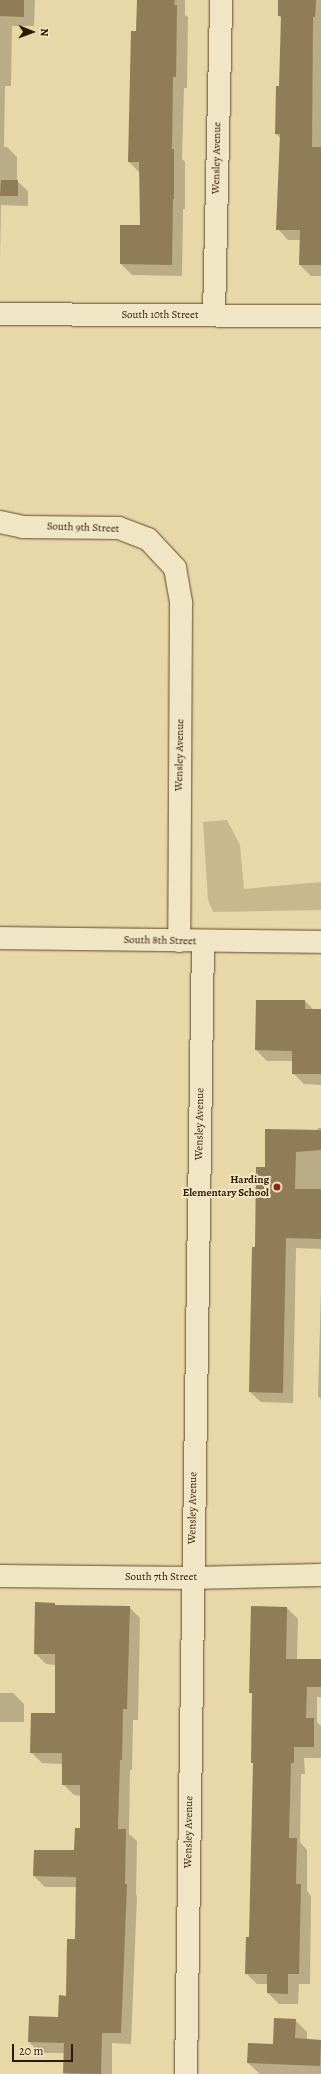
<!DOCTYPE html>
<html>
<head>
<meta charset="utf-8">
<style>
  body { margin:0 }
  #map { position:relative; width:321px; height:2074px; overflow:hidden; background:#e8d8a8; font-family:Alegreya,serif }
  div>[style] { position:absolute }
  .green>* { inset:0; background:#c9b88b }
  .shadow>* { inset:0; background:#0003 }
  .building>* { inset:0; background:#907c57 }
  .roads { filter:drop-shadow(0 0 1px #5f492a) drop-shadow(0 0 1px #5f492a) }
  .minor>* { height:22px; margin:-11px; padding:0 11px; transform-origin:11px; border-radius:11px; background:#f0e6c6 }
  .dots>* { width:11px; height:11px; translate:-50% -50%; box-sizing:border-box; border:2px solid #f0e6c6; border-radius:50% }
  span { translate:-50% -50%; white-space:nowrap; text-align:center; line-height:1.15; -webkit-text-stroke:4px #f0e6c6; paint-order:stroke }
  .street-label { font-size:11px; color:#311900 }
  .poi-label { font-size:11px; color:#311900; font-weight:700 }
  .right { translate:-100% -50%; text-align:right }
  .north { position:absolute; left:12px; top:12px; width:40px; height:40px; -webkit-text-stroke:3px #f0e6c6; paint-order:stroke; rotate:91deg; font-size:11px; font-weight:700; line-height:16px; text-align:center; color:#311900 }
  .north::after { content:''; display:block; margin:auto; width:14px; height:18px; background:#311900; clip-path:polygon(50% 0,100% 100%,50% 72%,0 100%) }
  .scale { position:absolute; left:12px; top:2044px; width:61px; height:18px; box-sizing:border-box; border:2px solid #311900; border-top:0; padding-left:5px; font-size:12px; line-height:14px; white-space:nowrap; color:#311900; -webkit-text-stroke:3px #f0e6c6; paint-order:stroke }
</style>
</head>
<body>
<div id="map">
  <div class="green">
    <i style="clip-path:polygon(227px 820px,240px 845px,244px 889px,321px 882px,321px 910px,213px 912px,208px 900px,203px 822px)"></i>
  </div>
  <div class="shadow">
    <i style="clip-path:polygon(0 0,35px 0,34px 26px,12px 26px,11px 86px,5px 86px,4px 147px,7px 147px,17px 157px,17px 181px,28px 191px,28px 206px,1px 205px,0 261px)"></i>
    <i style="clip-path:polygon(138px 0,185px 0,185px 15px,188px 17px,187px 88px,184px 88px,182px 159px,185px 162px,185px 209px,183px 209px,182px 276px,132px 275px,121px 264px,141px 226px,140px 173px,129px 162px)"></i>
    <i style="clip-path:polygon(279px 0,321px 0,321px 276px,311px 276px,300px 265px,300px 240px,288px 240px,278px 229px,280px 138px,276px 134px,280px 87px,282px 19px,279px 16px)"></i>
    <i style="clip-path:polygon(305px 1001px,314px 1010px,321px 1010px,321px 1085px,304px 1084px,293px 1073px,293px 1061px,267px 1061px,256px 1050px)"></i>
    <i style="clip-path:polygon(318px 1128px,321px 1128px,321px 1249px,296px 1248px,293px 1403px,261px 1402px,250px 1392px,256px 1248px,266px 1168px,318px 1131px)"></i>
    <i style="clip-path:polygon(321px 1289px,321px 1399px,318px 1396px)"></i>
    <i style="clip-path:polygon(55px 1604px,57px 1606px,129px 1607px,140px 1618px,138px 1720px,133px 1720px,132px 1770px,130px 1770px,129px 1834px,137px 1841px,136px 1894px,137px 1896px,131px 2044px,112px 2043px,112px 2074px,65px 2074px,64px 2053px,40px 2053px,29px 2042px,59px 2018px,67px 1997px,76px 1940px,77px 1887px,45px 1887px,34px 1876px,75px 1850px,81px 1829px,81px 1796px,74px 1795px,63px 1784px,63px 1764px,42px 1763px,31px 1752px,55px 1714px,56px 1665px,46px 1664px,35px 1653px)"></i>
    <i style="clip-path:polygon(287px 1608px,298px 1619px,297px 1660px,321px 1660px,321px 1697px,317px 1697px,317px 1722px,321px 1726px,321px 1758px,304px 1758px,305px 1774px,301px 1774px,300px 1842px,307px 1850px,307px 1891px,311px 1896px,310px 1984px,299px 1984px,298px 2004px,279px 2004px,268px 1993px,268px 1984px,257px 1984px,246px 1973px,250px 1938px,254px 1764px,253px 1695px,250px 1692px)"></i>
    <i style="clip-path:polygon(0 1693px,13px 1693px,24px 1704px,24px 1722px,0 1722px)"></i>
    <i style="clip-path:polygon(295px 2020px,307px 2032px,307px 2040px,321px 2041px,321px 2074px,260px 2074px,248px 2063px,274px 2045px)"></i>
  </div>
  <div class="building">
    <i style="clip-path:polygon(0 0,24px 0,24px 17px,0 16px)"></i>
    <i style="clip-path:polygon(137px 0,175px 0,174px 5px,177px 5px,176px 77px,173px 77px,172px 149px,174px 149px,174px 199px,173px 199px,172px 265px,120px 264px,120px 225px,140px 225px,139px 162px,128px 162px,131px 31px,136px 31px)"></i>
    <i style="clip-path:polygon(278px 0,316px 0,315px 17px,313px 17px,312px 147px,321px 147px,321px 265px,299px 265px,300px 230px,276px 230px,280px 134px,275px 134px,276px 86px,279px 86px,281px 16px,278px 16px)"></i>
    <i style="clip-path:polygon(1px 180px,18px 180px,18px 196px,0 196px)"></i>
    <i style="clip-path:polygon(256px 1000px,305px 1000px,305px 1009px,321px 1009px,321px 1074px,292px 1074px,292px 1051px,255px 1050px)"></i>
    <i style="clip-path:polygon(265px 1129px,321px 1130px,321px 1150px,296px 1152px,295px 1189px,321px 1189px,321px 1239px,286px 1238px,283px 1393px,249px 1392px,252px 1247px,255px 1247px,256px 1167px,265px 1167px)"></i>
    <i style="clip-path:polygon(35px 1602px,55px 1603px,55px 1605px,130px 1606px,127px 1709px,123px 1709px,122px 1760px,120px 1760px,118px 1829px,126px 1829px,125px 1884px,127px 1884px,121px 2033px,102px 2033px,101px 2074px,63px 2073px,64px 2043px,28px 2042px,29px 2016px,58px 2017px,59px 1995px,66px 1996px,67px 1939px,75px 1939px,76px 1877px,33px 1876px,34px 1850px,74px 1850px,75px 1828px,80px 1828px,80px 1785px,62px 1785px,62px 1753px,30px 1753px,31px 1713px,55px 1713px,55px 1654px,34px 1654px)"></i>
    <i style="clip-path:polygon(251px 1606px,287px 1607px,286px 1659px,321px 1659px,321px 1687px,307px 1687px,306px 1718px,314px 1718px,314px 1747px,294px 1747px,294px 1763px,291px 1763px,289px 1838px,297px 1838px,296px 1884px,301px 1884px,299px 1974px,288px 1974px,288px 1994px,267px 1993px,267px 1974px,245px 1974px,246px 1937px,249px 1937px,253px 1763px,251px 1763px,252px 1693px,249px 1693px)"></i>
    <i style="clip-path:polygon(274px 2018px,296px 2019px,295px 2038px,321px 2040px,320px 2066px,247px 2063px,248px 2043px,273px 2044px)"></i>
  </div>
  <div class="roads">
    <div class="minor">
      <i style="left:0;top:314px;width:321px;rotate:0.4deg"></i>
      <i style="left:214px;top:315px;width:315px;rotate:-88.7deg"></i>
      <i style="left:0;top:522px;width:24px;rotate:12deg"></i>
      <i style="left:23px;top:527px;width:96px;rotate:0.6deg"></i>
      <i style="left:119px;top:528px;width:31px;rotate:21deg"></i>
      <i style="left:148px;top:539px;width:40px;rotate:47deg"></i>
      <i style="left:175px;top:568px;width:36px;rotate:80deg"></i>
      <i style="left:181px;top:603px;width:338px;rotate:90.3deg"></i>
      <i style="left:0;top:938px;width:321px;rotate:0.7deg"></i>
      <i style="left:0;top:1576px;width:192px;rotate:0.6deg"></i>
      <i style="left:192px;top:1578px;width:129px;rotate:-1.3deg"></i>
      <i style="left:186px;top:2074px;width:1133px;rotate:-89.14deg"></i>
    </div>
  </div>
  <div class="dots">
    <i style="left:277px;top:1187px;background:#8f2418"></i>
  </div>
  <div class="street-label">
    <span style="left:217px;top:158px;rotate:-89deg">Wensley Avenue</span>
    <span style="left:160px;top:315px">South 10th Street</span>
    <span style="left:83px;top:528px;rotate:2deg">South 9th Street</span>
    <span style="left:180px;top:755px;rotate:-89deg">Wensley Avenue</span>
    <span style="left:160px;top:941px;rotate:1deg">South 8th Street</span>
    <span style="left:200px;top:1124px;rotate:-89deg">Wensley Avenue</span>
    <span style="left:193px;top:1508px;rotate:-89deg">Wensley Avenue</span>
    <span style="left:161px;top:1577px">South 7th Street</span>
    <span style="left:189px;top:1832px;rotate:-89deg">Wensley Avenue</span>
  </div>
  <div class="poi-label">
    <span class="right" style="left:269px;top:1187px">Harding<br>Elementary School</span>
  </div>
  <div class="north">N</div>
  <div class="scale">20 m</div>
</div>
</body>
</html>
